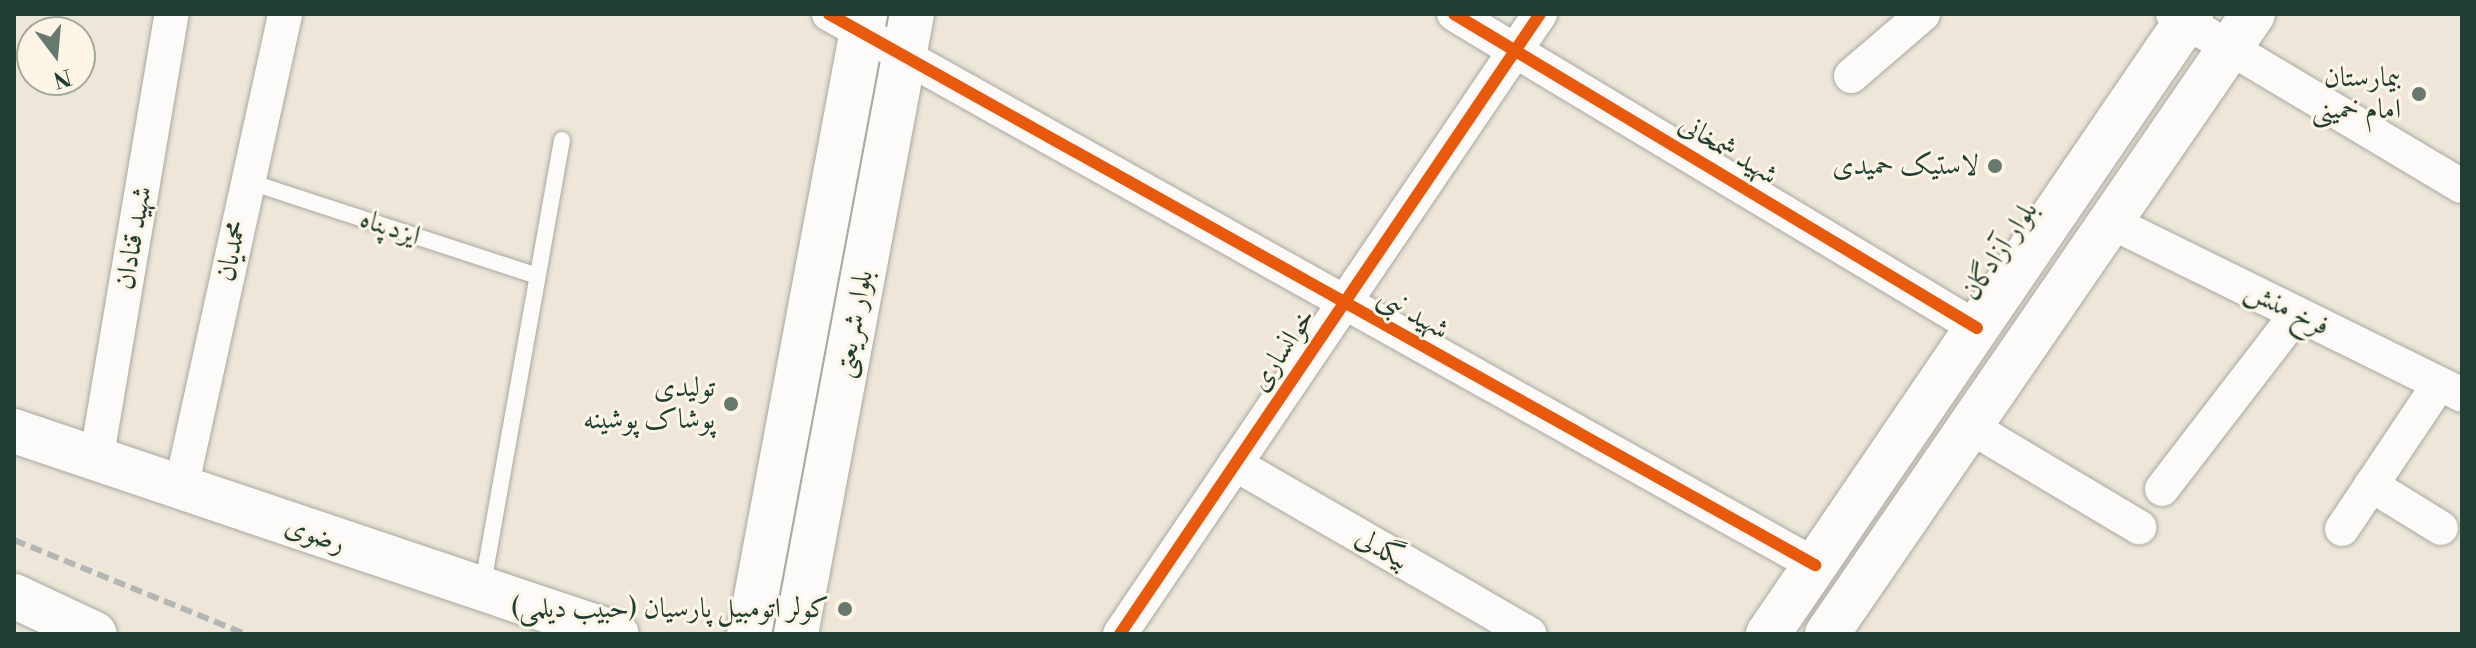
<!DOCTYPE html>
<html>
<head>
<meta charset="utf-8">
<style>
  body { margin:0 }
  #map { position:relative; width:2476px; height:648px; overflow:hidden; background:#ede6d9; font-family:"Libre Bodoni",Amiri,serif }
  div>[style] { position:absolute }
  .roads { filter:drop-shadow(0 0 2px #a8a89f) drop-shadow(0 0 2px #a8a89f) }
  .lane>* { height:16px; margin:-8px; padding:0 8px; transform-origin:8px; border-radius:8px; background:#fcfbf9 }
  .street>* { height:34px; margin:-17px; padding:0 17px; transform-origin:17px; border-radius:17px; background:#fcfbf9 }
  .secondary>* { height:44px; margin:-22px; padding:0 22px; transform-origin:22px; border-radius:22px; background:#fcfbf9 }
  .rail>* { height:6px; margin-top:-3px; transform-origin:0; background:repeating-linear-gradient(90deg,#b3b6b3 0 12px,transparent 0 18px) }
  .cycleway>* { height:12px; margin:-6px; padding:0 6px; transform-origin:6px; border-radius:6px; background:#e8590c }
  .dots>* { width:22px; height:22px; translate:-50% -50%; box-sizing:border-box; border:4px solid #fcf5e5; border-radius:50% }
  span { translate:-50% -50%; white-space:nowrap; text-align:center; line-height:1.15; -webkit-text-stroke:6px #fcf5e5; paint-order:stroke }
  .poi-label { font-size:28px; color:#1f3d34 }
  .right { translate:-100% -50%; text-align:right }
  .street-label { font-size:28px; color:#1f3d34 }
  .frame { position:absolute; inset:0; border:16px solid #1f3d34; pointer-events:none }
  .north { position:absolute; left:16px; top:16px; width:80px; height:80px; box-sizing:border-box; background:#fcf5e5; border:2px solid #a4ab9e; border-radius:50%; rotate:164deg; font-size:22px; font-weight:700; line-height:32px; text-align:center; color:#1f3d34 }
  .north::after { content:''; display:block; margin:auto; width:28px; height:36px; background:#67786e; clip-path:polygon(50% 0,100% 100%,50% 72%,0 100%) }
</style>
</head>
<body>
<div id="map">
  <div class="roads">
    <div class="lane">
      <i style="left:247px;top:181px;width:302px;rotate:18.1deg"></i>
      <i style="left:482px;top:589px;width:456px;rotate:-79.9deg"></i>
    </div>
    <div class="street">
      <i style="left:829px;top:14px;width:1130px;rotate:29.2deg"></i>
      <i style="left:1454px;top:14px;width:610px;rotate:30.98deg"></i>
      <i style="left:2173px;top:14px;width:336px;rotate:30.8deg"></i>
      <i style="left:1851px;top:76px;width:95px;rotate:-40.7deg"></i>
      <i style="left:2111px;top:222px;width:391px;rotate:26.2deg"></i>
      <i style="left:1971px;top:427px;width:196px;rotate:30.8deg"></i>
      <i style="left:96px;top:461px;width:453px;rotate:-80.4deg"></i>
      <i style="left:1235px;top:464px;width:340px;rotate:30deg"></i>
      <i style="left:2371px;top:485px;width:82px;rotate:31.6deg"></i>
      <i style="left:181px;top:488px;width:485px;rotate:-77.6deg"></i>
      <i style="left:2162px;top:489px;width:221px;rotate:-52.4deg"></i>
      <i style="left:2342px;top:529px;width:174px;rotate:-56.2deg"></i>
      <i style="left:1120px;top:634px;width:749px;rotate:-55.89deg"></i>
    </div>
    <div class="secondary">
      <i style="left:14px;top:431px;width:636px;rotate:18.61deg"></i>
      <i style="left:14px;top:596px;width:89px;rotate:25.1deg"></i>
      <i style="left:749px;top:634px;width:631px;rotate:-79.4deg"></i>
      <i style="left:796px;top:634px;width:631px;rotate:-79.4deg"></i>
      <i style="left:1768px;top:634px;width:751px;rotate:-55.7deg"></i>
      <i style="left:1827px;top:634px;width:752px;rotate:-55.51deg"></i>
    </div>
  </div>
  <div class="rail">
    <i style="left:14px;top:540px;width:249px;rotate:22.1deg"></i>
  </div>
  <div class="cycleway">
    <i style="left:829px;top:14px;width:1130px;rotate:29.2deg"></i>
    <i style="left:1454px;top:14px;width:610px;rotate:30.98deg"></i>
    <i style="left:1120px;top:634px;width:749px;rotate:-55.89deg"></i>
  </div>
  <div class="dots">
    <i style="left:2419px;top:94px;background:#67786e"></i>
    <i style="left:1995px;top:166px;background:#67786e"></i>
    <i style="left:731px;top:404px;background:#67786e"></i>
    <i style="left:845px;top:609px;background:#67786e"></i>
  </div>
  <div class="poi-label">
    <span class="right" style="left:2401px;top:94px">بیمارستان<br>امام خمینی</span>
    <span class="right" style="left:1979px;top:166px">لاستیک حمیدی</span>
    <span class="right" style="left:715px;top:404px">تولیدی<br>پوشاک پوشینه</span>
    <span class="right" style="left:829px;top:609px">کولر اتومبیل پارسیان (حبیب دیلمی)</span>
  </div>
  <div class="street-label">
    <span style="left:1728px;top:150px;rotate:31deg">شهید شمخانی</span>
    <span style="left:390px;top:228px;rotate:18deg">ایزدپناه</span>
    <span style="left:134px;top:238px;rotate:-80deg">شهید قنادان</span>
    <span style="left:232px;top:251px;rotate:-78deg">محمدیان</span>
    <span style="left:2000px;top:251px;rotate:-56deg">بلوار آزادگان</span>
    <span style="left:2287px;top:309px;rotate:26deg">فرخ منش</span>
    <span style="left:1413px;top:314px;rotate:29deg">شهید نبی</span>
    <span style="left:854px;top:324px;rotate:-79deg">بلوار شریعتی</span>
    <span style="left:1283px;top:350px;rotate:-56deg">خوانساری</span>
    <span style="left:315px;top:535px;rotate:19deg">رضوی</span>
    <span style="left:1382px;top:549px;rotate:30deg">بیگدلی</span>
  </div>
  <div class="frame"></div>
  <div class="north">N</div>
</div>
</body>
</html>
